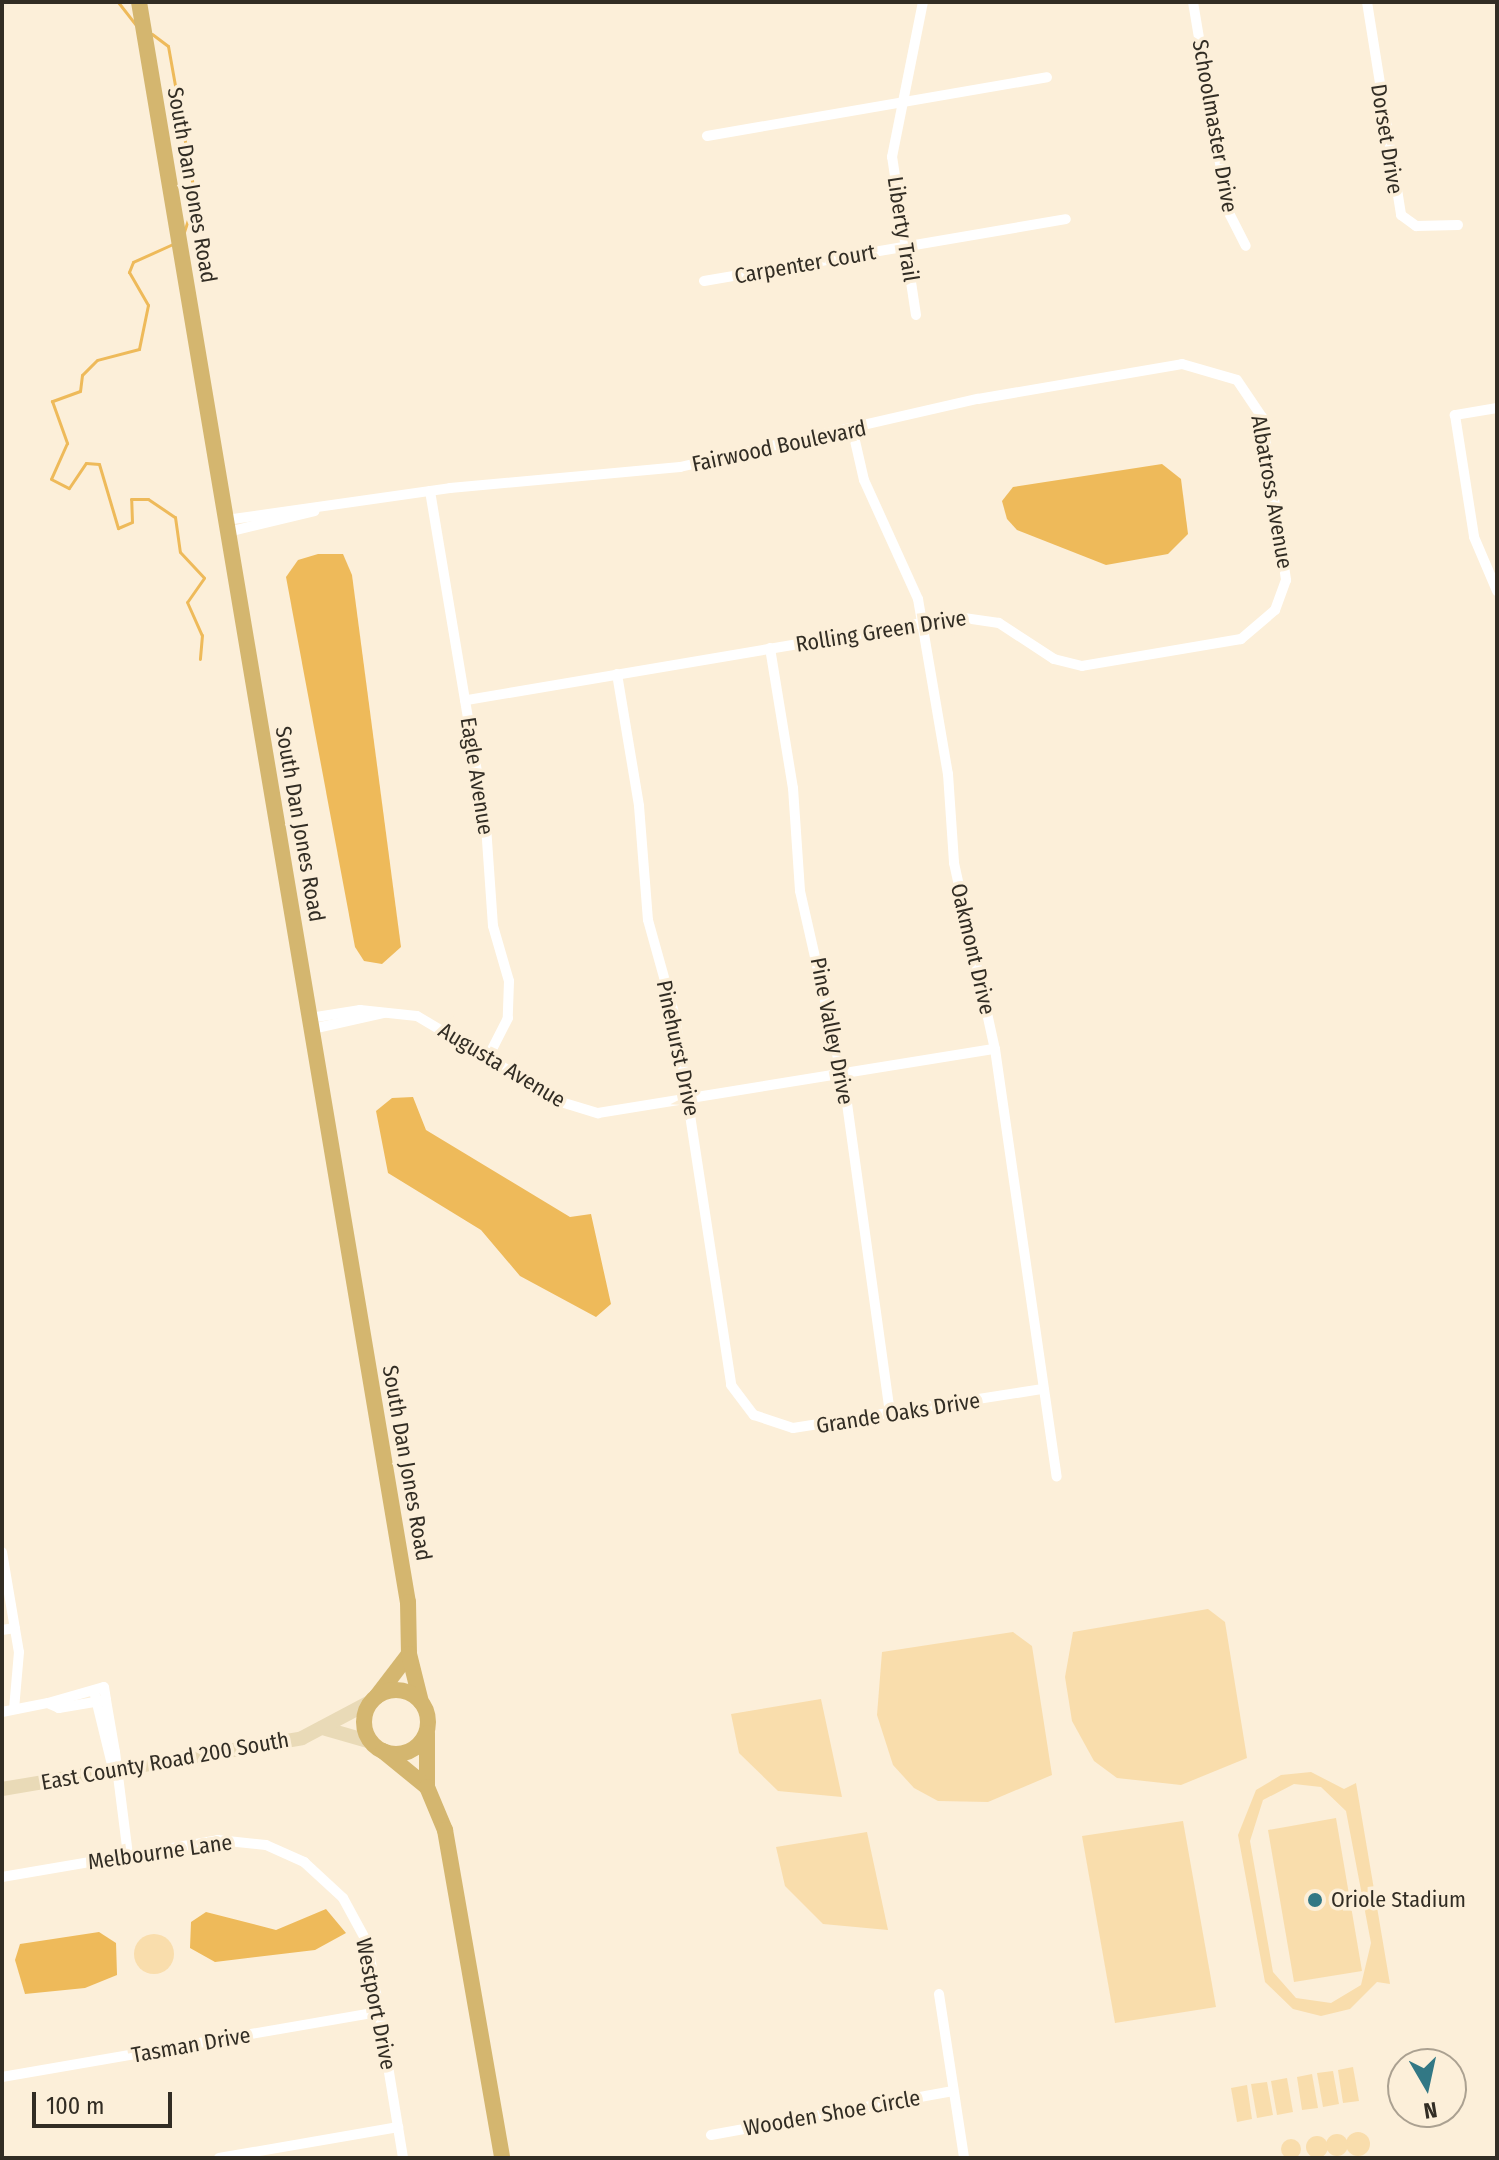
<!DOCTYPE html>
<html>
<head>
<meta charset="utf-8">
<style>
  body { margin:0 }
  #map { position:relative; width:1499px; height:2160px; overflow:hidden; background:#fcefd9; font-family:"Fira Sans Condensed",sans-serif }
  div>[style] { position:absolute }
  .green>* { inset:0; background:#f9ddac }
  .round { border-radius:50% }
  .water>* { inset:0; background:#eeba5a }
  .stream>* { height:3px; margin:-1.5px; padding:0 1.5px; transform-origin:1.5px; border-radius:1.5px; background:#eeba5a }
  .street>* { height:10px; margin:-5px; padding:0 5px; transform-origin:5px; border-radius:5px; background:#fff }
  .secondary>* { height:14px; margin:-7px; padding:0 7px; transform-origin:7px; border-radius:7px; background:#e9dab7 }
  .primary>* { height:16px; margin:-8px; padding:0 8px; transform-origin:8px; border-radius:8px; background:#d4b66f }
  .primary>.ring { margin:-8px; padding:0; box-sizing:content-box; background:none; border:16px solid #d4b66f; border-radius:50% }
  .dots>* { width:22px; height:22px; translate:-50% -50%; box-sizing:border-box; border:4px solid #fcefd9; border-radius:50% }
  span { translate:-50% -50%; white-space:nowrap; text-align:center; line-height:1.15; -webkit-text-stroke:7px #fcefd9; paint-order:stroke }
  .street-label { font-size:22px; color:#322d24 }
  .poi-label { font-size:22px; color:#322d24 }
  .left { translate:0 -50%; text-align:left }
  .frame { position:absolute; inset:0; border:4px solid #322d24; pointer-events:none }
  .north { position:absolute; left:1387px; top:2048px; width:80px; height:80px; box-sizing:border-box; background:#fcefd9; border:2px solid #aba191; border-radius:50%; rotate:171deg; font-size:22px; font-weight:700; line-height:32px; text-align:center; color:#322d24 }
  .north::after { content:''; display:block; margin:auto; width:28px; height:36px; background:#327885; clip-path:polygon(50% 0,100% 100%,50% 72%,0 100%) }
  .scale { position:absolute; left:32px; top:2092px; width:140px; height:36px; box-sizing:border-box; border:4px solid #322d24; border-top:0; padding-left:10px; font-size:24px; line-height:28px; white-space:nowrap; color:#322d24; -webkit-text-stroke:6px #fcefd9; paint-order:stroke }
</style>
</head>
<body>
<div id="map">
  <div class="green">
    <i style="clip-path:polygon(1208px 1609px,1225px 1622px,1247px 1758px,1181px 1785px,1117px 1778px,1094px 1761px,1072px 1721px,1065px 1677px,1073px 1632px)"></i>
    <i style="clip-path:polygon(1013px 1632px,1032px 1646px,1052px 1775px,988px 1802px,938px 1801px,914px 1788px,893px 1765px,877px 1715px,882px 1652px)"></i>
    <i style="clip-path:polygon(821px 1699px,842px 1797px,778px 1791px,739px 1753px,731px 1714px)"></i>
    <i style="clip-path:polygon(evenodd,1311px 1772px,1344px 1789px,1356px 1783px,1390px 1984px,1377px 1982px,1350px 2009px,1321px 2016px,1293px 2009px,1265px 1982px,1238px 1835px,1256px 1790px,1281px 1775px,1311px 1772px,1294px 1784px,1321px 1787px,1346px 1811px,1371px 1943px,1361px 1985px,1331px 2003px,1296px 1998px,1273px 1972px,1250px 1841px,1263px 1800px,1294px 1784px)"></i>
    <i style="clip-path:polygon(1336px 1818px,1362px 1971px,1294px 1982px,1268px 1830px)"></i>
    <i style="clip-path:polygon(1183px 1821px,1216px 2007px,1115px 2023px,1082px 1836px)"></i>
    <i style="clip-path:polygon(867px 1832px,888px 1930px,823px 1924px,785px 1886px,776px 1847px)"></i>
    <i class="round" style="left:134px;top:1934px;width:40px;height:40px"></i>
    <i style="clip-path:polygon(1353px 2067px,1359px 2101px,1343px 2103px,1338px 2070px)"></i>
    <i style="clip-path:polygon(1333px 2071px,1339px 2104px,1323px 2107px,1317px 2073px)"></i>
    <i style="clip-path:polygon(1312px 2074px,1318px 2108px,1302px 2110px,1297px 2077px)"></i>
    <i style="clip-path:polygon(1287px 2078px,1293px 2112px,1277px 2115px,1271px 2081px)"></i>
    <i style="clip-path:polygon(1267px 2082px,1273px 2115px,1257px 2118px,1251px 2084px)"></i>
    <i style="clip-path:polygon(1247px 2085px,1252px 2119px,1237px 2122px,1231px 2088px)"></i>
    <i class="round" style="left:1346px;top:2132px;width:24px;height:24px"></i>
    <i class="round" style="left:1326px;top:2134px;width:22px;height:22px"></i>
    <i class="round" style="left:1306px;top:2136px;width:22px;height:22px"></i>
    <i class="round" style="left:1281px;top:2139px;width:20px;height:20px"></i>
  </div>
  <div class="water">
    <i style="clip-path:polygon(1162px 464px,1181px 479px,1188px 534px,1168px 554px,1106px 565px,1017px 530px,1007px 519px,1002px 501px,1013px 487px)"></i>
    <i style="clip-path:polygon(318px 554px,343px 554px,352px 575px,401px 947px,382px 964px,364px 961px,355px 947px,286px 577px,298px 560px)"></i>
    <i style="clip-path:polygon(413px 1097px,426px 1130px,570px 1217px,591px 1214px,611px 1304px,596px 1317px,520px 1276px,481px 1230px,388px 1173px,376px 1111px,392px 1098px)"></i>
    <i style="clip-path:polygon(326px 1909px,346px 1933px,315px 1950px,215px 1962px,190px 1948px,191px 1922px,206px 1912px,276px 1930px)"></i>
    <i style="clip-path:polygon(99px 1932px,116px 1943px,117px 1975px,85px 1988px,25px 1994px,15px 1960px,20px 1944px)"></i>
  </div>
  <div class="stream">
    <i style="left:118px;top:2px;width:28px;rotate:52deg"></i>
    <i style="left:152px;top:34px;width:20px;rotate:37deg"></i>
    <i style="left:168px;top:46px;width:154px;rotate:79.9deg"></i>
    <i style="left:195px;top:198px;width:39px;rotate:108deg"></i>
    <i style="left:175px;top:243px;width:46px;rotate:155.7deg"></i>
    <i style="left:133px;top:262px;width:11px;rotate:112deg"></i>
    <i style="left:129px;top:272px;width:38px;rotate:60deg"></i>
    <i style="left:148px;top:305px;width:45px;rotate:101.6deg"></i>
    <i style="left:139px;top:349px;width:43px;rotate:165.3deg"></i>
    <i style="left:97px;top:360px;width:21px;rotate:135deg"></i>
    <i style="left:82px;top:375px;width:16px;rotate:97deg"></i>
    <i style="left:80px;top:391px;width:30px;rotate:160deg"></i>
    <i style="left:52px;top:401px;width:45px;rotate:70.3deg"></i>
    <i style="left:67px;top:443px;width:39px;rotate:114deg"></i>
    <i style="left:51px;top:479px;width:20px;rotate:27deg"></i>
    <i style="left:69px;top:488px;width:30px;rotate:-56deg"></i>
    <i style="left:86px;top:463px;width:13px;rotate:4deg"></i>
    <i style="left:99px;top:464px;width:67px;rotate:73.5deg"></i>
    <i style="left:118px;top:528px;width:15px;rotate:-23deg"></i>
    <i style="left:132px;top:522px;width:23px;rotate:-92deg"></i>
    <i style="left:131px;top:499px;width:17px"></i>
    <i style="left:148px;top:499px;width:32px;rotate:34deg"></i>
    <i style="left:175px;top:517px;width:35px;rotate:82deg"></i>
    <i style="left:180px;top:552px;width:35px;rotate:47deg"></i>
    <i style="left:204px;top:578px;width:29px;rotate:125deg"></i>
    <i style="left:187px;top:602px;width:36px;rotate:66deg"></i>
    <i style="left:202px;top:635px;width:24px;rotate:95deg"></i>
  </div>
  <div class="street">
    <i style="left:1193px;top:2px;width:212px;rotate:80.5deg"></i>
    <i style="left:1228px;top:211px;width:39px;rotate:63deg"></i>
    <i style="left:1367px;top:2px;width:216px;rotate:80.9deg"></i>
    <i style="left:1401px;top:215px;width:19px;rotate:36deg"></i>
    <i style="left:1416px;top:226px;width:42px;rotate:-1.4deg"></i>
    <i style="left:707px;top:136px;width:345px;rotate:-9.8deg"></i>
    <i style="left:704px;top:281px;width:367px;rotate:-9.7deg"></i>
    <i style="left:916px;top:315px;width:160px;rotate:-98.6deg"></i>
    <i style="left:892px;top:157px;width:158px;rotate:-78.7deg"></i>
    <i style="left:1497px;top:408px;width:43px;rotate:170.5deg"></i>
    <i style="left:1455px;top:415px;width:123px;rotate:81.1deg"></i>
    <i style="left:1474px;top:537px;width:59px;rotate:66.9deg"></i>
    <i style="left:853px;top:432px;width:49px;rotate:77.1deg"></i>
    <i style="left:864px;top:480px;width:131px;rotate:65.6deg"></i>
    <i style="left:918px;top:599px;width:178px;rotate:80.3deg"></i>
    <i style="left:948px;top:774px;width:89px;rotate:86.1deg"></i>
    <i style="left:954px;top:863px;width:190px;rotate:77.6deg"></i>
    <i style="left:995px;top:1049px;width:432px;rotate:81.8deg"></i>
    <i style="left:430px;top:491px;width:340px;rotate:80.5deg"></i>
    <i style="left:486px;top:826px;width:100px;rotate:86deg"></i>
    <i style="left:493px;top:926px;width:57px;rotate:73.8deg"></i>
    <i style="left:509px;top:981px;width:37px;rotate:92deg"></i>
    <i style="left:508px;top:1018px;width:44px;rotate:117.1deg"></i>
    <i style="left:226px;top:520px;width:226px;rotate:-8.1deg"></i>
    <i style="left:450px;top:488px;width:231px;rotate:-5.2deg"></i>
    <i style="left:680px;top:467px;width:306px;rotate:-12.9deg"></i>
    <i style="left:978px;top:399px;width:207px;rotate:-9.7deg"></i>
    <i style="left:1182px;top:364px;width:57px;rotate:16.2deg"></i>
    <i style="left:1237px;top:380px;width:45px;rotate:56deg"></i>
    <i style="left:1262px;top:417px;width:165px;rotate:81.6deg"></i>
    <i style="left:1286px;top:580px;width:32px;rotate:110deg"></i>
    <i style="left:1275px;top:610px;width:45px;rotate:139.5deg"></i>
    <i style="left:1241px;top:639px;width:161px;rotate:170.4deg"></i>
    <i style="left:1082px;top:666px;width:29px;rotate:-166deg"></i>
    <i style="left:1054px;top:659px;width:66px;rotate:-146.8deg"></i>
    <i style="left:999px;top:623px;width:41px;rotate:-171.7deg"></i>
    <i style="left:958px;top:617px;width:500px;rotate:170.4deg"></i>
    <i style="left:228px;top:532px;width:89px;rotate:-13.6deg"></i>
    <i style="left:770px;top:648px;width:142px;rotate:80.7deg"></i>
    <i style="left:793px;top:788px;width:103px;rotate:86.1deg"></i>
    <i style="left:800px;top:891px;width:203px;rotate:77.2deg"></i>
    <i style="left:845px;top:1089px;width:329px;rotate:82.1deg"></i>
    <i style="left:617px;top:674px;width:134px;rotate:80.5deg"></i>
    <i style="left:639px;top:806px;width:114px;rotate:85.5deg"></i>
    <i style="left:648px;top:920px;width:101px;rotate:74.4deg"></i>
    <i style="left:675px;top:1017px;width:372px;rotate:81.3deg"></i>
    <i style="left:731px;top:1385px;width:38px;rotate:53deg"></i>
    <i style="left:754px;top:1415px;width:41px;rotate:18.4deg"></i>
    <i style="left:793px;top:1428px;width:253px;rotate:-8.9deg"></i>
    <i style="left:310px;top:1018px;width:51px;rotate:-9.1deg"></i>
    <i style="left:360px;top:1010px;width:57px;rotate:6deg"></i>
    <i style="left:417px;top:1016px;width:168px;rotate:30.8deg"></i>
    <i style="left:561px;top:1102px;width:39px;rotate:17deg"></i>
    <i style="left:598px;top:1113px;width:402px;rotate:-9.2deg"></i>
    <i style="left:312px;top:1029px;width:74px;rotate:-12.5deg"></i>
    <i style="left:2px;top:1552px;width:101px;rotate:80.4deg"></i>
    <i style="left:19px;top:1652px;width:57px;rotate:95deg"></i>
    <i style="left:2px;top:1630px;width:13px;rotate:-9deg"></i>
    <i style="left:95px;top:1695px;width:76px;rotate:76.3deg"></i>
    <i style="left:106px;top:1700px;width:48px;rotate:170.3deg"></i>
    <i style="left:59px;top:1708px;width:12px;rotate:-156deg"></i>
    <i style="left:48px;top:1703px;width:58px;rotate:-15.9deg"></i>
    <i style="left:104px;top:1687px;width:13px;rotate:81deg"></i>
    <i style="left:106px;top:1700px;width:53px;rotate:80.2deg"></i>
    <i style="left:115px;top:1752px;width:104px;rotate:82.8deg"></i>
    <i style="left:2px;top:1712px;width:47px;rotate:-11.1deg"></i>
    <i style="left:2px;top:1877px;width:219px;rotate:-9.7deg"></i>
    <i style="left:218px;top:1840px;width:48px;rotate:5.9deg"></i>
    <i style="left:266px;top:1845px;width:42px;rotate:24.1deg"></i>
    <i style="left:304px;top:1862px;width:53px;rotate:42.7deg"></i>
    <i style="left:343px;top:1898px;width:52px;rotate:61.5deg"></i>
    <i style="left:368px;top:1944px;width:217px;rotate:80.7deg"></i>
    <i style="left:939px;top:1994px;width:166px;rotate:81.3deg"></i>
    <i style="left:2px;top:2077px;width:384px;rotate:-9.8deg"></i>
    <i style="left:711px;top:2135px;width:246px;rotate:-10.3deg"></i>
    <i style="left:219px;top:2158px;width:182px;rotate:-9.8deg"></i>
  </div>
  <div class="secondary">
    <i style="left:326px;top:1729px;width:47px;rotate:16.1deg"></i>
    <i style="left:2px;top:1789px;width:304px;rotate:-9.6deg"></i>
    <i style="left:302px;top:1738px;width:79px;rotate:-27.9deg"></i>
  </div>
  <div class="primary">
    <i style="left:139px;top:2px;width:1622px;rotate:80.46deg"></i>
    <i style="left:408px;top:1602px;width:52px;rotate:88.9deg"></i>
    <i style="left:409px;top:1654px;width:53px;rotate:127.3deg"></i>
    <i style="left:409px;top:1654px;width:49px;rotate:76deg"></i>
    <i class="ring" style="left:364px;top:1690px;width:48px;height:48px"></i>
    <i style="left:427px;top:1733px;width:54px;rotate:90deg"></i>
    <i style="left:383px;top:1751px;width:57px;rotate:39.3deg"></i>
    <i style="left:427px;top:1787px;width:47px;rotate:67.3deg"></i>
    <i style="left:445px;top:1830px;width:333px;rotate:80.1deg"></i>
  </div>
  <div class="dots">
    <i style="left:1315px;top:1900px;background:#327885"></i>
  </div>
  <div class="street-label">
    <span style="left:1215px;top:126px;rotate:80deg">Schoolmaster Drive</span>
    <span style="left:1387px;top:139px;rotate:81deg">Dorset Drive</span>
    <span style="left:192px;top:185px;rotate:80deg">South Dan Jones Road</span>
    <span style="left:903px;top:229px;rotate:81deg">Liberty Trail</span>
    <span style="left:805px;top:264px;rotate:-10deg">Carpenter Court</span>
    <span style="left:779px;top:446px;rotate:-12deg">Fairwood Boulevard</span>
    <span style="left:1272px;top:492px;rotate:80deg">Albatross Avenue</span>
    <span style="left:881px;top:631px;rotate:-9deg">Rolling Green Drive</span>
    <span style="left:477px;top:776px;rotate:81deg">Eagle Avenue</span>
    <span style="left:300px;top:824px;rotate:80deg">South Dan Jones Road</span>
    <span style="left:973px;top:949px;rotate:77deg">Oakmont Drive</span>
    <span style="left:832px;top:1031px;rotate:79deg">Pine Valley Drive</span>
    <span style="left:678px;top:1048px;rotate:78deg">Pinehurst Drive</span>
    <span style="left:502px;top:1065px;rotate:31deg">Augusta Avenue</span>
    <span style="left:898px;top:1413px;rotate:-9deg">Grande Oaks Drive</span>
    <span style="left:407px;top:1463px;rotate:80deg">South Dan Jones Road</span>
    <span style="left:165px;top:1761px;rotate:-10deg">East County Road 200 South</span>
    <span style="left:160px;top:1852px;rotate:-8deg">Melbourne Lane</span>
    <span style="left:376px;top:2004px;rotate:79deg">Westport Drive</span>
    <span style="left:191px;top:2045px;rotate:-10deg">Tasman Drive</span>
    <span style="left:832px;top:2113px;rotate:-10deg">Wooden Shoe Circle</span>
  </div>
  <div class="poi-label">
    <span class="left" style="left:1331px;top:1900px">Oriole Stadium</span>
  </div>
  <div class="frame"></div>
  <div class="north">N</div>
  <div class="scale">100 m</div>
</div>
</body>
</html>
